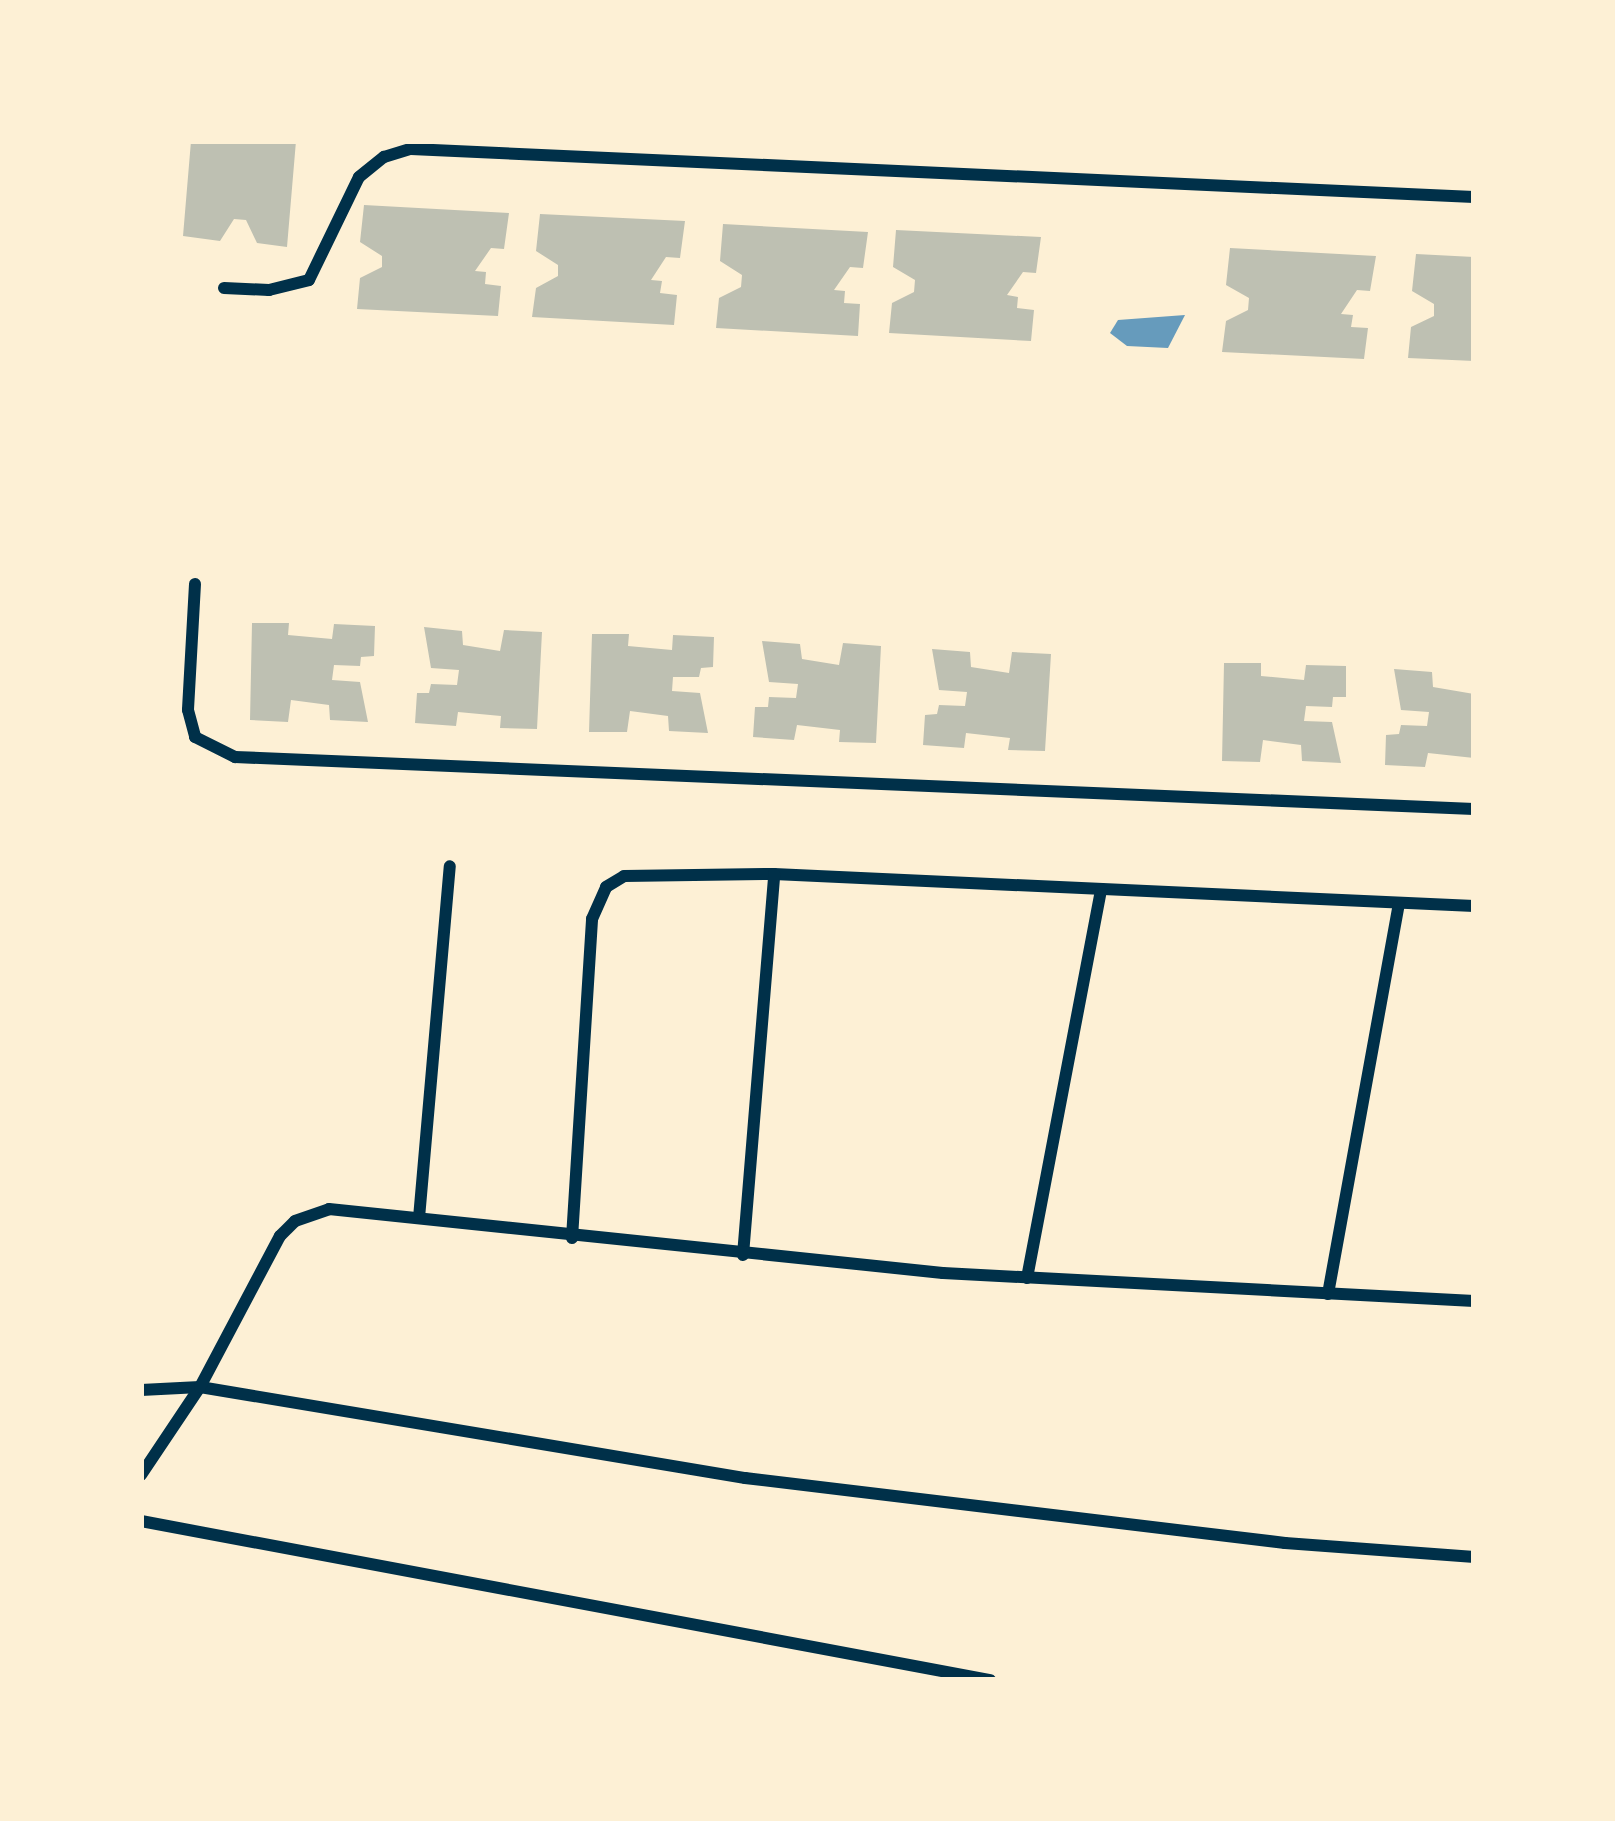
<!DOCTYPE html>
<html>
<head>
<meta charset="utf-8">
<style>
  body { margin:0 }
  #map { position:relative; width:1615px; height:1821px; overflow:hidden; background:#fdf0d5; font-family:Rubik,sans-serif }
  div>[style] { position:absolute }
  .water>* { inset:0; background:#669bbc }
  .building>* { inset:0; background:#bec0b2 }
  .minor>* { height:12px; margin:-6px; padding:0 6px; transform-origin:6px; border-radius:6px; background:#003049 }
  span { translate:-50% -50%; white-space:nowrap; text-align:center; line-height:1.15; -webkit-text-stroke:9px #fdf0d5; paint-order:stroke }
  .frame { position:absolute; inset:0; border:144px solid #fdf0d5; pointer-events:none }
</style>
</head>
<body>
<div id="map">
  <div class="water">
    <i style="clip-path:polygon(1185px 315px,1168px 348px,1127px 346px,1110px 333px,1118px 320px)"></i>
  </div>
  <div class="building">
    <i style="clip-path:polygon(191px 141px,296px 141px,287px 247px,257px 243px,246px 220px,234px 219px,220px 241px,183px 236px)"></i>
    <i style="clip-path:polygon(364px 205px,509px 213px,504px 249px,491px 248px,475px 271px,486px 272px,485px 284px,501px 286px,498px 316px,357px 309px,360px 278px,382px 267px,382px 256px,360px 242px)"></i>
    <i style="clip-path:polygon(540px 214px,685px 221px,680px 258px,666px 257px,651px 280px,662px 281px,660px 293px,677px 295px,674px 325px,532px 317px,536px 288px,558px 276px,558px 265px,536px 251px)"></i>
    <i style="clip-path:polygon(723px 224px,868px 232px,863px 268px,850px 267px,834px 290px,845px 291px,844px 303px,860px 304px,858px 336px,716px 328px,719px 298px,741px 287px,742px 275px,720px 261px)"></i>
    <i style="clip-path:polygon(896px 230px,1041px 237px,1036px 273px,1023px 272px,1007px 295px,1018px 297px,1017px 308px,1034px 310px,1031px 341px,889px 333px,892px 303px,914px 292px,915px 280px,893px 267px)"></i>
    <i style="clip-path:polygon(1230px 248px,1376px 256px,1370px 291px,1357px 290px,1341px 314px,1353px 315px,1351px 327px,1368px 328px,1364px 359px,1222px 352px,1226px 321px,1248px 310px,1249px 298px,1226px 285px)"></i>
    <i style="clip-path:polygon(1416px 254px,1474px 257px,1474px 361px,1408px 358px,1411px 327px,1434px 316px,1434px 304px,1412px 291px)"></i>
    <i style="clip-path:polygon(252px 623px,289px 623px,288px 635px,332px 639px,334px 624px,375px 626px,374px 656px,361px 657px,360px 666px,334px 665px,332px 680px,360px 682px,368px 722px,330px 720px,329px 705px,291px 700px,288px 722px,250px 720px)"></i>
    <i style="clip-path:polygon(424px 627px,462px 631px,463px 645px,500px 651px,504px 630px,542px 632px,537px 729px,500px 728px,501px 716px,458px 712px,456px 726px,415px 723px,417px 693px,429px 693px,431px 684px,457px 685px,459px 670px,431px 668px)"></i>
    <i style="clip-path:polygon(592px 634px,629px 634px,628px 646px,672px 650px,673px 635px,714px 637px,713px 667px,701px 668px,699px 677px,673px 677px,672px 691px,700px 693px,708px 733px,669px 731px,668px 716px,630px 711px,627px 732px,589px 732px)"></i>
    <i style="clip-path:polygon(762px 641px,800px 644px,802px 659px,839px 665px,843px 643px,881px 646px,876px 743px,839px 742px,840px 730px,797px 725px,794px 740px,753px 737px,755px 707px,768px 707px,769px 697px,796px 698px,798px 684px,769px 682px)"></i>
    <i style="clip-path:polygon(932px 649px,970px 652px,971px 667px,1009px 673px,1012px 652px,1051px 654px,1045px 751px,1008px 750px,1010px 738px,966px 733px,964px 748px,923px 745px,925px 715px,937px 714px,939px 705px,965px 706px,967px 692px,939px 690px)"></i>
    <i style="clip-path:polygon(1224px 663px,1261px 663px,1261px 676px,1304px 680px,1306px 665px,1346px 666px,1346px 697px,1333px 697px,1332px 707px,1306px 706px,1304px 721px,1332px 722px,1341px 763px,1302px 761px,1301px 745px,1263px 740px,1260px 762px,1222px 761px)"></i>
    <i style="clip-path:polygon(1394px 669px,1432px 672px,1433px 687px,1474px 694px,1474px 758px,1428px 753px,1425px 767px,1385px 765px,1386px 735px,1399px 734px,1401px 725px,1427px 726px,1429px 712px,1401px 710px)"></i>
  </div>
  <div class="minor">
    <i style="left:224px;top:288px;width:45px;rotate:2.5deg"></i>
    <i style="left:269px;top:290px;width:41px;rotate:-14deg"></i>
    <i style="left:309px;top:280px;width:114px;rotate:-64.1deg"></i>
    <i style="left:359px;top:177px;width:32px;rotate:-39deg"></i>
    <i style="left:384px;top:157px;width:28px;rotate:-17deg"></i>
    <i style="left:411px;top:149px;width:1064px;rotate:2.59deg"></i>
    <i style="left:195px;top:584px;width:126px;rotate:93.2deg"></i>
    <i style="left:188px;top:710px;width:28px;rotate:75deg"></i>
    <i style="left:195px;top:737px;width:45px;rotate:26.6deg"></i>
    <i style="left:235px;top:757px;width:1240px;rotate:2.4deg"></i>
    <i style="left:419px;top:1218px;width:353px;rotate:-85deg"></i>
    <i style="left:572px;top:1238px;width:320px;rotate:-86.4deg"></i>
    <i style="left:592px;top:919px;width:35px;rotate:-66deg"></i>
    <i style="left:606px;top:887px;width:21px;rotate:-31deg"></i>
    <i style="left:624px;top:876px;width:150px;rotate:-0.8deg"></i>
    <i style="left:774px;top:874px;width:701px;rotate:2.62deg"></i>
    <i style="left:743px;top:1255px;width:382px;rotate:-85.3deg"></i>
    <i style="left:1027px;top:1278px;width:396px;rotate:-79.2deg"></i>
    <i style="left:1328px;top:1294px;width:397px;rotate:-79.7deg"></i>
    <i style="left:141px;top:1390px;width:59px;rotate:-2.9deg"></i>
    <i style="left:200px;top:1387px;width:553px;rotate:9.48deg"></i>
    <i style="left:745px;top:1478px;width:544px;rotate:6.86deg"></i>
    <i style="left:1285px;top:1543px;width:190px;rotate:4.2deg"></i>
    <i style="left:141px;top:1475px;width:106px;rotate:-56.2deg"></i>
    <i style="left:200px;top:1387px;width:171px;rotate:-62.1deg"></i>
    <i style="left:280px;top:1236px;width:21px;rotate:-45deg"></i>
    <i style="left:295px;top:1221px;width:36px;rotate:-19deg"></i>
    <i style="left:329px;top:1209px;width:617px;rotate:5.95deg"></i>
    <i style="left:943px;top:1273px;width:532px;rotate:3.02deg"></i>
    <i style="left:141px;top:1521px;width:864px;rotate:10.61deg"></i>
  </div>
  <div class="frame"></div>
</div>
</body>
</html>
